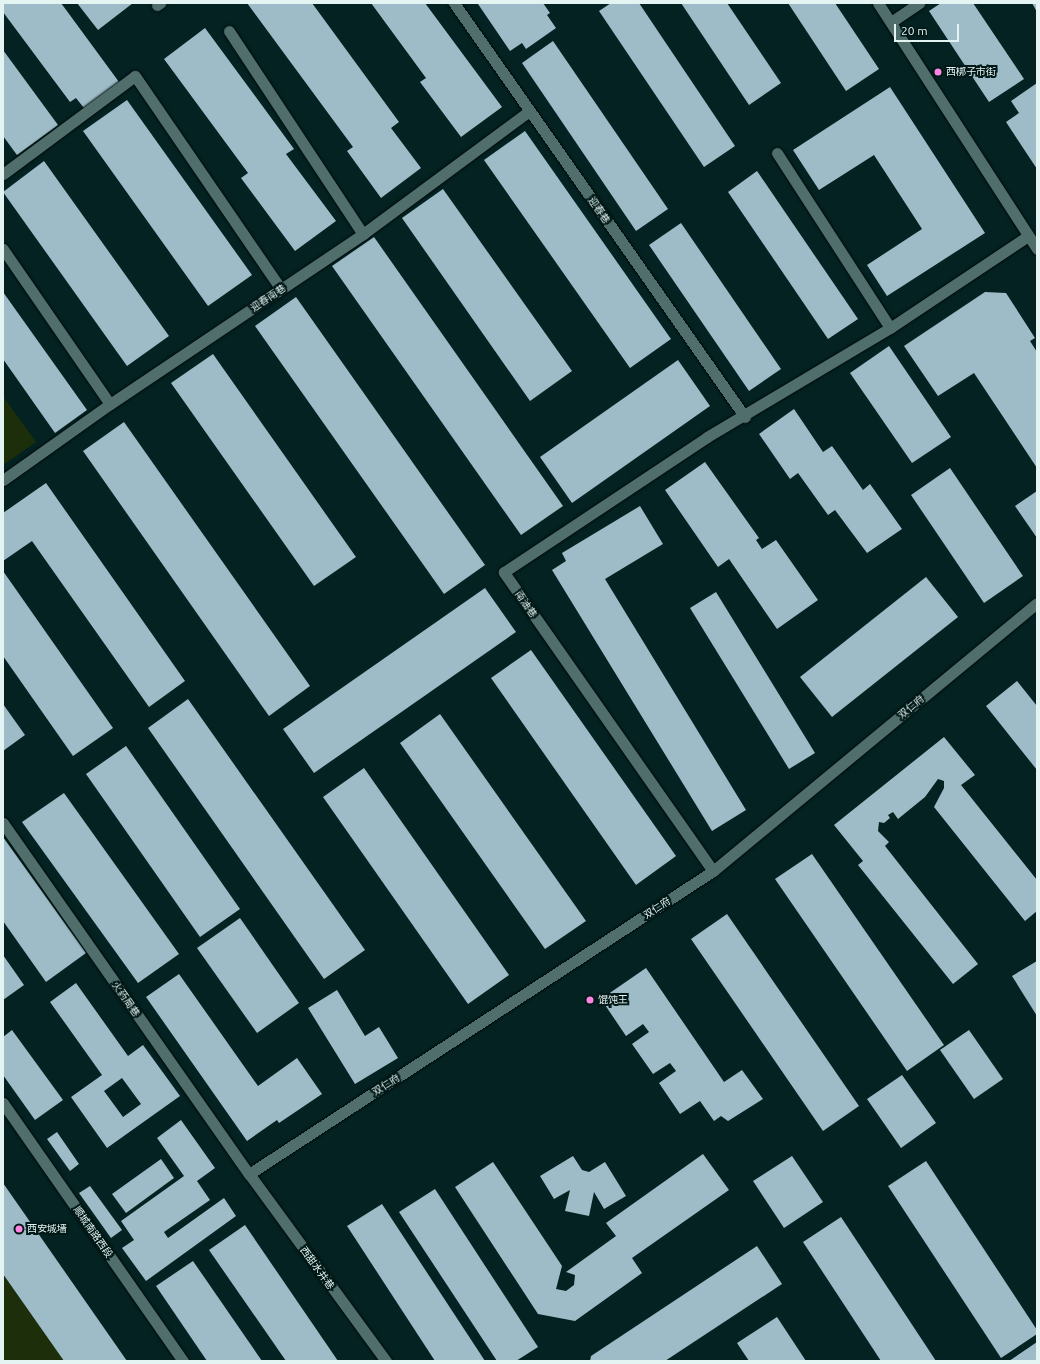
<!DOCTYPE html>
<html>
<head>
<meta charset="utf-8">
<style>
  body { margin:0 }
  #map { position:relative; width:1040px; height:1364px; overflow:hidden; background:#032221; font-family:Ubuntu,"Noto Sans SC",sans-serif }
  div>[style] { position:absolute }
  .green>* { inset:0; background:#1c2f0a }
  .building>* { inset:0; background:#9ebcc7 }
  .roads { filter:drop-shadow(0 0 1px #000a0a) drop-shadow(0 0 1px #000a0a) }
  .service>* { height:11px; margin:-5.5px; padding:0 5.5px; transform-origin:5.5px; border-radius:5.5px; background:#4f6e6c }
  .minor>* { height:11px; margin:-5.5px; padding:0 5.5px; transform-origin:5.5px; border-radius:5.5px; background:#4f6e6c }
  .tertiary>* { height:11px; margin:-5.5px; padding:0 5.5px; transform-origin:5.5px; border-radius:5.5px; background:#4f6e6c }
  .dots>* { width:11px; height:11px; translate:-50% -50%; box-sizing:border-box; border:2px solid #001817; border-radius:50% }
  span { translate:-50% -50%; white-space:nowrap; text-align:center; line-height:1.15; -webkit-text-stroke:4px #001817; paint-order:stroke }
  .poi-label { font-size:10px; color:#e3f4f2 }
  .left { translate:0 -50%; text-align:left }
  .street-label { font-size:10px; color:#e3f4f2 }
  .frame { position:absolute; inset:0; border:4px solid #e3f4f2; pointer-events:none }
  .scale { position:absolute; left:894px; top:24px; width:65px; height:18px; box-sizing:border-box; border:2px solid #e3f4f2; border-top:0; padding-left:5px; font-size:12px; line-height:14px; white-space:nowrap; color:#e3f4f2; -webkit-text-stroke:3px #001817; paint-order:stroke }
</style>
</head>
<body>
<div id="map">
  <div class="green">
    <i style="clip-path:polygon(3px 396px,36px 442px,3px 465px)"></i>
    <i style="clip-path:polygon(3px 1274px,64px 1361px,3px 1361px)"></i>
  </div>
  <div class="building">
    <i style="clip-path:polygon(3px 3px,61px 3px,119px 82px,84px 108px,76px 98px,70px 102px,3px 12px)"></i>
    <i style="clip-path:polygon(77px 3px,133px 3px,98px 30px)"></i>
    <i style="clip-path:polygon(247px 3px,312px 3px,399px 122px,391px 128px,421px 168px,381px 198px,347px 151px,353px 147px)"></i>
    <i style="clip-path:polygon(371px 3px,425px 3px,502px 107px,461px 137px,420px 82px,426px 78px)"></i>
    <i style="clip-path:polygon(480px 3px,543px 3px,550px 13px,547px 15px,556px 28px,526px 49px,522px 43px,510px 51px,478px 4px)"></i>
    <i style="clip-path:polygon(611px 3px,639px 3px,735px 146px,704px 167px,599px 11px)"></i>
    <i style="clip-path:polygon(681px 3px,727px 3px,781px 83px,749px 105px)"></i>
    <i style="clip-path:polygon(788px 3px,835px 3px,879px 69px,846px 91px)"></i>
    <i style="clip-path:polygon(941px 3px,973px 3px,1024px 79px,989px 102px,929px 11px)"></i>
    <i style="clip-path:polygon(1032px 3px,1037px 3px,1037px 12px)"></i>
    <i style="clip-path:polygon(205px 28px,294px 149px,286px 154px,336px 221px,295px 251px,241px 178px,248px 173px,164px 59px)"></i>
    <i style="clip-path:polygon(553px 41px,668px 209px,636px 231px,522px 63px)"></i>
    <i style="clip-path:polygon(3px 50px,58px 125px,17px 155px,3px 136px)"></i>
    <i style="clip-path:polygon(1037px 83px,1037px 169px,1006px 122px,1019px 113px,1011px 101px)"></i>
    <i style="clip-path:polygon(890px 87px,985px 233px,887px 296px,867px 265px,922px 229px,874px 155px,819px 190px,793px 150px)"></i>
    <i style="clip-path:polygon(127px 100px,252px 275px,208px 306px,83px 131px)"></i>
    <i style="clip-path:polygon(525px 131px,671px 339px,630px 368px,484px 160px)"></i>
    <i style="clip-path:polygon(44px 161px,169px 336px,127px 366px,3px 192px)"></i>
    <i style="clip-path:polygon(757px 171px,858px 319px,828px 339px,728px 192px)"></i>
    <i style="clip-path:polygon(443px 189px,572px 371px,530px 401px,402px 218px)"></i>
    <i style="clip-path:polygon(681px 223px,781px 369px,749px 391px,649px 245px)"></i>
    <i style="clip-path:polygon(374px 237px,563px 506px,521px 535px,332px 266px)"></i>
    <i style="clip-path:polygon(3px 292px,87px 410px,55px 433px,3px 359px)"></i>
    <i style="clip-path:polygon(985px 292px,1006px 293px,1035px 338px,1030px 341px,1037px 352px,1037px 468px,974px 373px,938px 396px,904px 346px)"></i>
    <i style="clip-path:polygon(296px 297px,485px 565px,444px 594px,255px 326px)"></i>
    <i style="clip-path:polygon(889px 346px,951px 437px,912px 463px,850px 373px)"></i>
    <i style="clip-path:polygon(213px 354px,356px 557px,314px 586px,171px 383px)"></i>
    <i style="clip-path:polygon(678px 360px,710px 406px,572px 503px,540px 457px)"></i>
    <i style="clip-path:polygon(794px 409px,823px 452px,832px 446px,863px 490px,870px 484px,902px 529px,867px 553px,835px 510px,828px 515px,798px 473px,790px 479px,759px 434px)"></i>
    <i style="clip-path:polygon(124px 422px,310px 686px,269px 716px,83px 451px)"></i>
    <i style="clip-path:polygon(705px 462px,759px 538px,756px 540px,762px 549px,776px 540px,818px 600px,777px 629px,729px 559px,718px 567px,665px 490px)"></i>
    <i style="clip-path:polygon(950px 468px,1023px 576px,984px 603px,911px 495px)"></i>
    <i style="clip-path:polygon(46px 483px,185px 681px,149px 707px,32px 541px,3px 561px,3px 513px)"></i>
    <i style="clip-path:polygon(1037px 491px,1037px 538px,1015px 506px)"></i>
    <i style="clip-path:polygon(640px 506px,663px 544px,605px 579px,746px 810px,712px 831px,552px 570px,566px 561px,562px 553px)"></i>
    <i style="clip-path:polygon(3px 571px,113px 728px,73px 756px,3px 656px)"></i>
    <i style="clip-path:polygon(926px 577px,958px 617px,832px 717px,800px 677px)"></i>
    <i style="clip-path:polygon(485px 588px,516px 632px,314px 773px,283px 729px)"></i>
    <i style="clip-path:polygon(716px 592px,815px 753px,789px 769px,690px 608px)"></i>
    <i style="clip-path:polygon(531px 650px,676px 856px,636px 885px,491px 678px)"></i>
    <i style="clip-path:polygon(1017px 681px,1037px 706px,1037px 770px,986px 706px)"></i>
    <i style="clip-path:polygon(188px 699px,365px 950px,324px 979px,148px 728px)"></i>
    <i style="clip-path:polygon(3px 704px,25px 735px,3px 751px)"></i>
    <i style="clip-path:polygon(440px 714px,586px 921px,545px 949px,400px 743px)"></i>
    <i style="clip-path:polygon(944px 737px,975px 775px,961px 785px,1037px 880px,1037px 911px,1025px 921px,934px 807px,944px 788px,944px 781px,938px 779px,925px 797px,898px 819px,893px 812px,888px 815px,890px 818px,884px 823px,879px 822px,878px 831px,889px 842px,885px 846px,978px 964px,953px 984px,858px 865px,863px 861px,834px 825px)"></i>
    <i style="clip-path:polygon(126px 746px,240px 909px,200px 937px,86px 774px)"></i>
    <i style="clip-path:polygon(364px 768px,509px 975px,468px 1004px,323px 797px)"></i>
    <i style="clip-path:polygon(64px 793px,179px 954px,138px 983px,22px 822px)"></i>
    <i style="clip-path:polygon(3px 837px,86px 953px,46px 982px,3px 921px)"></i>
    <i style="clip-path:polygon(812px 854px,944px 1045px,907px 1071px,775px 879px)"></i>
    <i style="clip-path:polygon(727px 914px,859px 1106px,823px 1131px,691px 939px)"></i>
    <i style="clip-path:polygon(240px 918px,299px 1003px,257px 1033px,197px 948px)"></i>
    <i style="clip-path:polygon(3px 955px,24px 985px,3px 1000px)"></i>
    <i style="clip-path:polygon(1037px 961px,1037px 1016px,1012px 976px)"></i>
    <i style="clip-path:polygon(646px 968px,724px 1082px,742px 1070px,763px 1099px,728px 1121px,721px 1116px,714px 1121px,700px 1101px,680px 1114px,659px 1083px,676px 1071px,670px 1063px,653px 1074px,632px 1044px,649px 1032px,643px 1024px,626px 1036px,601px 999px)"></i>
    <i style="clip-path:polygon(179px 974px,258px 1086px,297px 1058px,322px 1094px,279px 1123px,277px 1120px,247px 1141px,146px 997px)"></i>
    <i style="clip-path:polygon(evenodd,76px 983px,128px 1056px,143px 1045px,180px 1096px,107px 1148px,71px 1097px,102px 1075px,50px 1002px,76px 983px,122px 1078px,141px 1104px,123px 1117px,104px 1091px,122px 1078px)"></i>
    <i style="clip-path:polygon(337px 990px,365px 1036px,379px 1027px,398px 1058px,355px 1084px,308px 1008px)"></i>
    <i style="clip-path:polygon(12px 1030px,63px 1100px,35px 1120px,3px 1075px,3px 1037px)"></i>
    <i style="clip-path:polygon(969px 1030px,1003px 1079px,974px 1099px,940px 1050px)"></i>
    <i style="clip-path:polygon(902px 1075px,936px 1123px,901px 1148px,867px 1099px)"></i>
    <i style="clip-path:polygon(181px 1120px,215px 1168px,197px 1181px,210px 1200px,164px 1232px,168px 1238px,224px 1198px,236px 1216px,146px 1281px,122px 1248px,134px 1240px,121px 1221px,184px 1176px,157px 1138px)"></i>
    <i style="clip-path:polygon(57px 1132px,79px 1164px,70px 1171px,47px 1139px)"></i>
    <i style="clip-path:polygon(703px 1154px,729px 1190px,632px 1258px,642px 1273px,575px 1321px,538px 1314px,455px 1187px,493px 1162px,562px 1266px,556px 1289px,566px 1291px,574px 1285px,575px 1275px,566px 1272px,616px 1236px,606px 1223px)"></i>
    <i style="clip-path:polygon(573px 1156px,582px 1170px,589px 1172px,605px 1162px,626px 1196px,604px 1209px,594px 1192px,589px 1216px,565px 1211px,570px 1190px,554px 1199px,540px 1176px)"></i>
    <i style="clip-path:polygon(792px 1156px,823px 1202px,784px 1228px,753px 1181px)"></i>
    <i style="clip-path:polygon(161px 1159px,174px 1178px,126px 1213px,112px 1194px)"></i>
    <i style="clip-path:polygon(926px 1161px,1037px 1330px,1037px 1334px,1001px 1358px,888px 1186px)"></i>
    <i style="clip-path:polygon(3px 1183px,127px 1361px,64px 1361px,3px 1274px)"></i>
    <i style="clip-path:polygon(90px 1186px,122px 1230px,111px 1238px,79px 1193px)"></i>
    <i style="clip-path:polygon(435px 1189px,538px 1347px,516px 1361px,497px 1361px,399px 1212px)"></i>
    <i style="clip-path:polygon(382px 1204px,485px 1361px,435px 1361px,347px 1226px)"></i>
    <i style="clip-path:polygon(841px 1217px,936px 1361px,881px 1361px,803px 1242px)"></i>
    <i style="clip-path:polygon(245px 1225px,338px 1361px,286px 1361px,209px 1250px)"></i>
    <i style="clip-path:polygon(757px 1246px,782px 1284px,665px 1361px,590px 1361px,591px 1356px)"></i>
    <i style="clip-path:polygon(193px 1261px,262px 1361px,207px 1361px,156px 1286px)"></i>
    <i style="clip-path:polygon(777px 1317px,806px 1361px,749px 1361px,737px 1343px)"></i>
    <i style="clip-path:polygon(1037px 1342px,1037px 1361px,1009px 1361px)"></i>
  </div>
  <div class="roads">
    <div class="service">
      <i style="left:157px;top:5px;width:4px;rotate:-34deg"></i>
      <i style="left:891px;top:22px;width:34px;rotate:-34deg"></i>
      <i style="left:229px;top:31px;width:243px;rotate:56.6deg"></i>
      <i style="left:777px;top:153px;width:208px;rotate:57.1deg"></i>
      <i style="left:3px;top:174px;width:164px;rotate:-36.6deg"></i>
      <i style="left:135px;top:76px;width:258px;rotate:55.6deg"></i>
      <i style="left:3px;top:249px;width:188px;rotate:55.4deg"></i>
      <i style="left:3px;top:823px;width:429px;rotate:55deg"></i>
    </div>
    <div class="minor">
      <i style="left:454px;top:3px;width:506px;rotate:54.9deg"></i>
      <i style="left:3px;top:480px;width:131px;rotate:-35.4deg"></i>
      <i style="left:110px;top:404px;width:305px;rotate:-33.9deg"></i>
      <i style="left:363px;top:234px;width:207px;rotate:-36.5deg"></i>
      <i style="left:713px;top:871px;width:365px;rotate:-125deg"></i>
      <i style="left:504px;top:572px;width:244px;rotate:-33.6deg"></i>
      <i style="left:707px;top:437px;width:213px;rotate:-30.8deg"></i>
      <i style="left:890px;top:328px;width:166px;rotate:-33.7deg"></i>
    </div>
    <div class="tertiary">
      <i style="left:878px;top:3px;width:293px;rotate:57.1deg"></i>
      <i style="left:3px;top:1103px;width:315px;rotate:55.1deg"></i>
      <i style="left:386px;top:1361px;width:232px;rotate:-126.2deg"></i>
      <i style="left:249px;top:1174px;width:554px;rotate:-33.15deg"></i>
      <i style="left:713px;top:871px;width:420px;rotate:-39.6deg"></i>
    </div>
  </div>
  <div class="dots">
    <i style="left:938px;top:72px;background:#fe86e0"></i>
    <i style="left:590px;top:1000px;background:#fe86e0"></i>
    <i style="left:19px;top:1229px;background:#fe86e0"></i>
  </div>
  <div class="poi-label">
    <span class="left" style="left:946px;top:72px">西梆子市街</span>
    <span class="left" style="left:598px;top:1000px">馄饨王</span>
    <span class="left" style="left:27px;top:1229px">西安城墙</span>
  </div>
  <div class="street-label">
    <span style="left:599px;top:210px;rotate:55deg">迎春巷</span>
    <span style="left:268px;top:298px;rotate:-34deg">迎春南巷</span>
    <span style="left:526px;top:604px;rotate:55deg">南油巷</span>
    <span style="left:911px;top:707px;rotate:-40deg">双仁府</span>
    <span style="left:657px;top:908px;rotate:-33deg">双仁府</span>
    <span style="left:126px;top:999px;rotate:55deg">火药局巷</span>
    <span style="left:386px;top:1085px;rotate:-33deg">双仁府</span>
    <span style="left:93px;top:1232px;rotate:55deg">顺城南路西段</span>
    <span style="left:317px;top:1268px;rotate:54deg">西甜水井巷</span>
  </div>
  <div class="frame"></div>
  <div class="scale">20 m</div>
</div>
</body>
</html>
